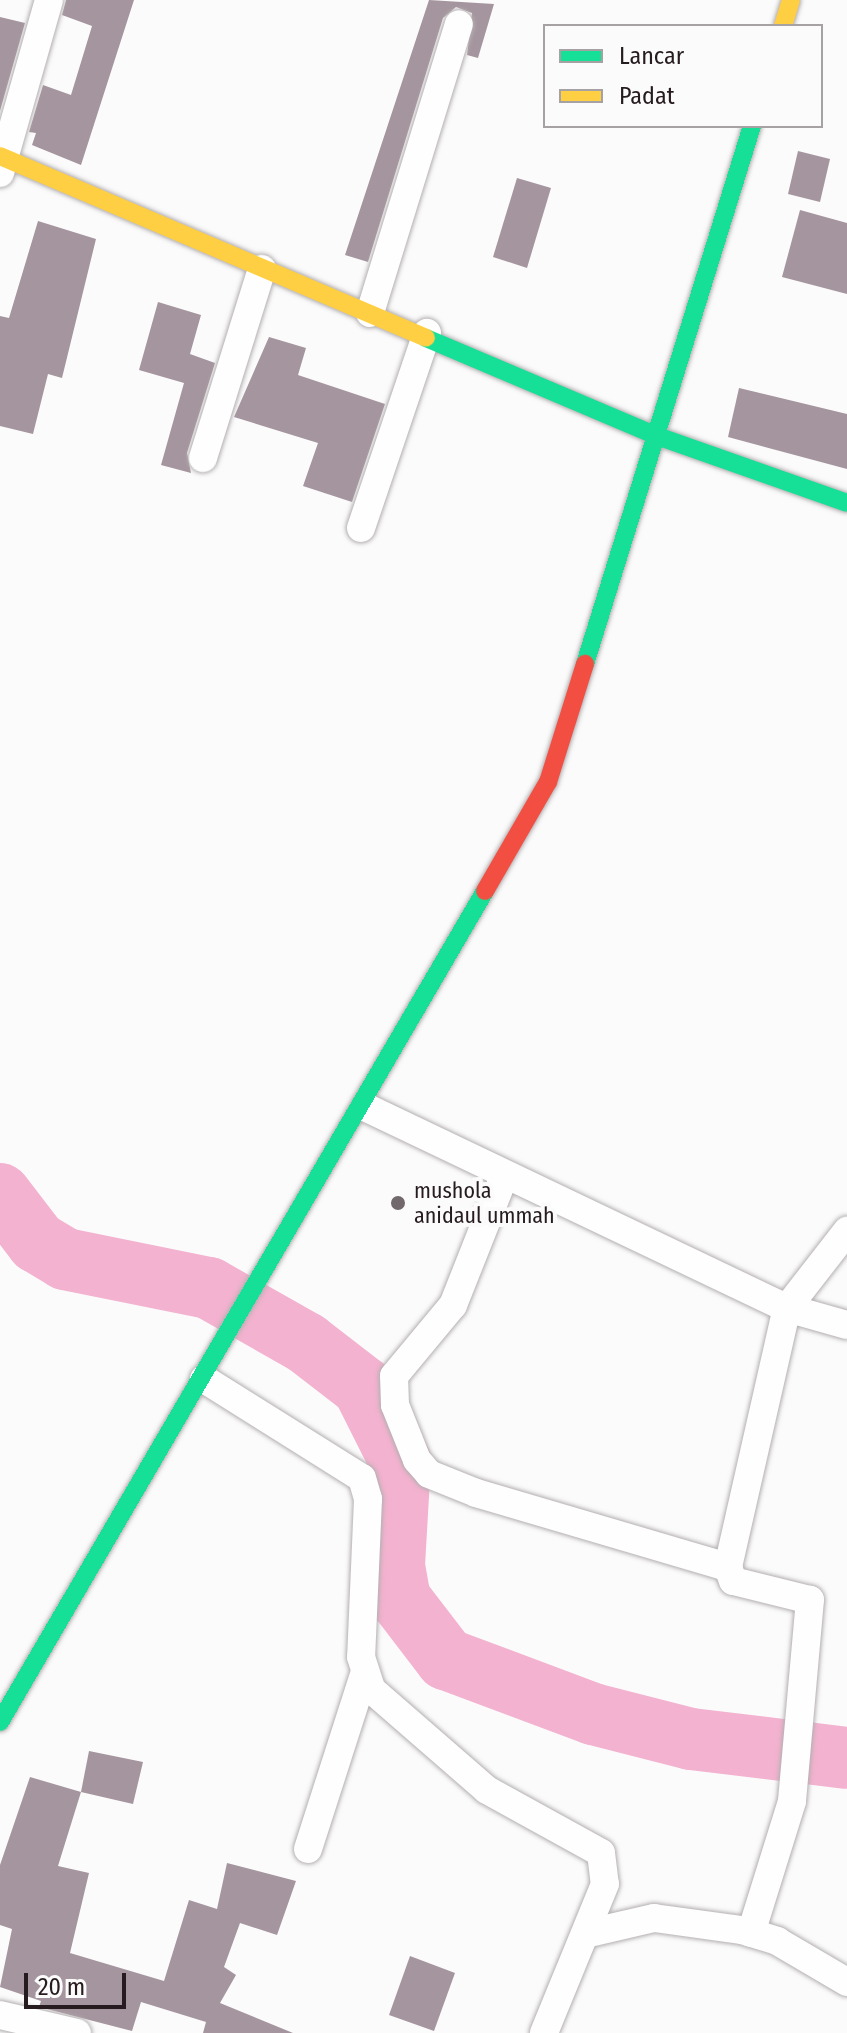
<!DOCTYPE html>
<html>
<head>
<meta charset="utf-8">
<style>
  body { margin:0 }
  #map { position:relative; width:847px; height:2033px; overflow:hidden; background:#fbfbfb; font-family:"Fira Sans Condensed",sans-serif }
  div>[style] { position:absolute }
  .river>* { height:62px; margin:-31px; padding:0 31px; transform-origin:31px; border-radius:31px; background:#f3b2cf }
  .building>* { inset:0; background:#a5959e }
  .roads { filter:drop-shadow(0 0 2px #b4afb1) drop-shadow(0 0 2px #b4afb1) }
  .street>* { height:28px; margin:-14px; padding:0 14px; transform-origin:14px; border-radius:14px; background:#fefefe }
  .fast>* { height:18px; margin:-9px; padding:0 9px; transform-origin:9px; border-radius:9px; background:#16e098 }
  .slow>* { height:18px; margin:-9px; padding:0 9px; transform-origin:9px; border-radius:9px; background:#ffcf43 }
  .jam>* { height:18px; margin:-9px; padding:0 9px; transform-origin:9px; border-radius:9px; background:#f24e42 }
  .dots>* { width:22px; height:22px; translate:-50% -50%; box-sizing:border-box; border:4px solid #fbfbfb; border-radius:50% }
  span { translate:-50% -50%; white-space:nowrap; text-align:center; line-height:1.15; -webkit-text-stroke:8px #fbfbfb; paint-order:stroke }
  .poi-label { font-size:22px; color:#261b1f }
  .left { translate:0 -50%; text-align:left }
  .legend { position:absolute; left:543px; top:24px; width:280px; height:104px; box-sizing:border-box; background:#fbfbfb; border:2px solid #a6a1a3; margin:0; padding:10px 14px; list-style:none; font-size:24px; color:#261b1f }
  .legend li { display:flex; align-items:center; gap:16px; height:40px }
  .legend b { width:40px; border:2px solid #a6a1a3 }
  .scale { position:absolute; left:24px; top:1973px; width:102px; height:36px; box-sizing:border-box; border:4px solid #261b1f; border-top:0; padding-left:10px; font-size:24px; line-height:28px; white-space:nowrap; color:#261b1f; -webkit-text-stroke:6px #fbfbfb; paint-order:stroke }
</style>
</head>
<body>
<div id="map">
  <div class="river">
    <i style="left:0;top:1194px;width:61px;rotate:52.4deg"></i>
    <i style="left:37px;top:1242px;width:33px;rotate:31deg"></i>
    <i style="left:65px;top:1259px;width:147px;rotate:11.4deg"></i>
    <i style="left:209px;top:1288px;width:112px;rotate:29.6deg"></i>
    <i style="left:306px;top:1343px;width:72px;rotate:37.7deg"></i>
    <i style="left:363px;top:1387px;width:83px;rotate:63.4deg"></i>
    <i style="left:400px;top:1461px;width:105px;rotate:93.3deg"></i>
    <i style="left:394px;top:1566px;width:34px;rotate:80deg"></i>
    <i style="left:400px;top:1599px;width:76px;rotate:52.5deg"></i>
    <i style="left:446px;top:1659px;width:157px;rotate:20.5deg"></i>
    <i style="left:593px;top:1714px;width:101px;rotate:14.3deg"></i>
    <i style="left:691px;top:1739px;width:157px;rotate:6.9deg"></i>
  </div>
  <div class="building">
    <i style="clip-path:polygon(66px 0,134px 0,81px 165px,32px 145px,36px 133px,29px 132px,43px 85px,71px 95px,92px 26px,62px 15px)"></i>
    <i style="clip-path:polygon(429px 0,494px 4px,478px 58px,467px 55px,472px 13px,456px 7px,443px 18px,368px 262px,345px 255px)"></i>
    <i style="clip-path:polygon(0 17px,25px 23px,0 111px)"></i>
    <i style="clip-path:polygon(798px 151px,830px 159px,820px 202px,788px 194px)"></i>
    <i style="clip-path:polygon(517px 178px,551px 188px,527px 268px,493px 257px)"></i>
    <i style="clip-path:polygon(800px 210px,847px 223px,847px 294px,782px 277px)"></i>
    <i style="clip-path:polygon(38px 221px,96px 239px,62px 378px,48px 374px,33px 434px,0 426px,0 316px,9px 318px)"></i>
    <i style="clip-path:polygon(158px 302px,201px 315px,190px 354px,215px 363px,187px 453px,191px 473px,161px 465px,184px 383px,139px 370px)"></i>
    <i style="clip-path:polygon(269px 337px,306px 348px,298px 375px,385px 404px,352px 502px,303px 486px,318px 443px,234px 417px)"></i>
    <i style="clip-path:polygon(739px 388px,847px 414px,847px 469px,728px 437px)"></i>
    <i style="clip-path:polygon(89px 1751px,143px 1762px,133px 1804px,81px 1792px)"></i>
    <i style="clip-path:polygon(30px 1777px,81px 1792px,58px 1866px,89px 1873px,70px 1953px,164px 1981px,189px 1900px,217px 1909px,227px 1863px,296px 1881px,277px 1935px,240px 1923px,224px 1967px,236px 1975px,220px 2003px,293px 2033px,203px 2033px,206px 2022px,141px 2002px,132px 2031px,39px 2007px,41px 2001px,0 1987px,12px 1929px,0 1925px,0 1865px)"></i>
    <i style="clip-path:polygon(410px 1956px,455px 1973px,434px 2031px,389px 2015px)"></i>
  </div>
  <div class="roads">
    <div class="street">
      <i style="left:0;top:173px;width:180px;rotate:-74.2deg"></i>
      <i style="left:370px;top:313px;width:302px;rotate:-72.9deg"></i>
      <i style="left:203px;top:458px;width:198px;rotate:-72.7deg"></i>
      <i style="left:361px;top:528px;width:206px;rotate:-71.3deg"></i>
      <i style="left:365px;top:1107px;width:467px;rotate:25.5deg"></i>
      <i style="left:787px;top:1308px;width:62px;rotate:15.8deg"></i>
      <i style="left:503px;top:1179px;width:136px;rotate:111.6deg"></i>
      <i style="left:453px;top:1305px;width:92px;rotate:129.7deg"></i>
      <i style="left:394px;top:1376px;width:29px;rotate:88deg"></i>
      <i style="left:395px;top:1405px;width:59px;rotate:68.2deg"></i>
      <i style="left:417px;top:1460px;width:18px;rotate:49deg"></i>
      <i style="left:429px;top:1474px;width:51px;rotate:22deg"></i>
      <i style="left:476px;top:1493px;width:263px;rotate:16.4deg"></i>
      <i style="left:204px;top:1379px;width:186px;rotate:32.1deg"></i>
      <i style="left:362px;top:1478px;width:22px;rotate:74deg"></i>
      <i style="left:368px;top:1499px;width:158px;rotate:92.5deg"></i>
      <i style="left:361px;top:1657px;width:35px;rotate:72deg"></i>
      <i style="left:372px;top:1690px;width:152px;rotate:41deg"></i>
      <i style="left:487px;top:1790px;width:130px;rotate:28.9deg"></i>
      <i style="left:601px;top:1853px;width:31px;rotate:83deg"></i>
      <i style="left:605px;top:1884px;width:161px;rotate:112.3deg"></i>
      <i style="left:308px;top:1849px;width:183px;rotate:-72.2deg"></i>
      <i style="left:589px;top:1933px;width:67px;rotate:-13deg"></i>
      <i style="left:654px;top:1918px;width:89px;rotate:7.8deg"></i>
      <i style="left:742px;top:1930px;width:37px;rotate:17deg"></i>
      <i style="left:777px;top:1941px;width:81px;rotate:30.4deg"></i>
      <i style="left:751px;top:1933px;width:138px;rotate:-72.7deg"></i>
      <i style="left:792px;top:1801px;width:202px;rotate:-84.9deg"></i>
      <i style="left:810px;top:1600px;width:79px;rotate:-166.1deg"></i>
      <i style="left:733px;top:1581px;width:15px;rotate:-110deg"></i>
      <i style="left:728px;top:1567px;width:266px;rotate:-77.2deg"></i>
      <i style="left:787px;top:1308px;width:98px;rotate:-52.1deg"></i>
      <i style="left:0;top:2015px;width:79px;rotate:13.2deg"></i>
    </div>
    <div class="fast">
      <i style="left:426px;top:338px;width:251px;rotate:23deg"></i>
      <i style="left:657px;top:436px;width:201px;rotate:19.4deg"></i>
      <i style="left:585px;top:664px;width:563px;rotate:-72.76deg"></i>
      <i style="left:0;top:1722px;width:962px;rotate:-59.73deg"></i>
    </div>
    <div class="slow">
      <i style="left:783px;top:26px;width:27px;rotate:-73deg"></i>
      <i style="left:0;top:156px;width:463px;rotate:23.1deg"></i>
    </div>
    <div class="jam">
      <i style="left:485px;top:891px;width:126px;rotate:-60deg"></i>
      <i style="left:548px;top:782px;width:124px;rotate:-72.6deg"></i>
    </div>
  </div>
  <div class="dots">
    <i style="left:398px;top:1203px;background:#71696c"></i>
  </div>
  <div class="poi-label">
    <span class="left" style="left:414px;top:1203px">mushola<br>anidaul ummah</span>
  </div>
  <ul class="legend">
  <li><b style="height:10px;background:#16e098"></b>Lancar</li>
  <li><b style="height:10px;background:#ffcf43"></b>Padat</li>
  </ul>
  <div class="scale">20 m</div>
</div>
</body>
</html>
